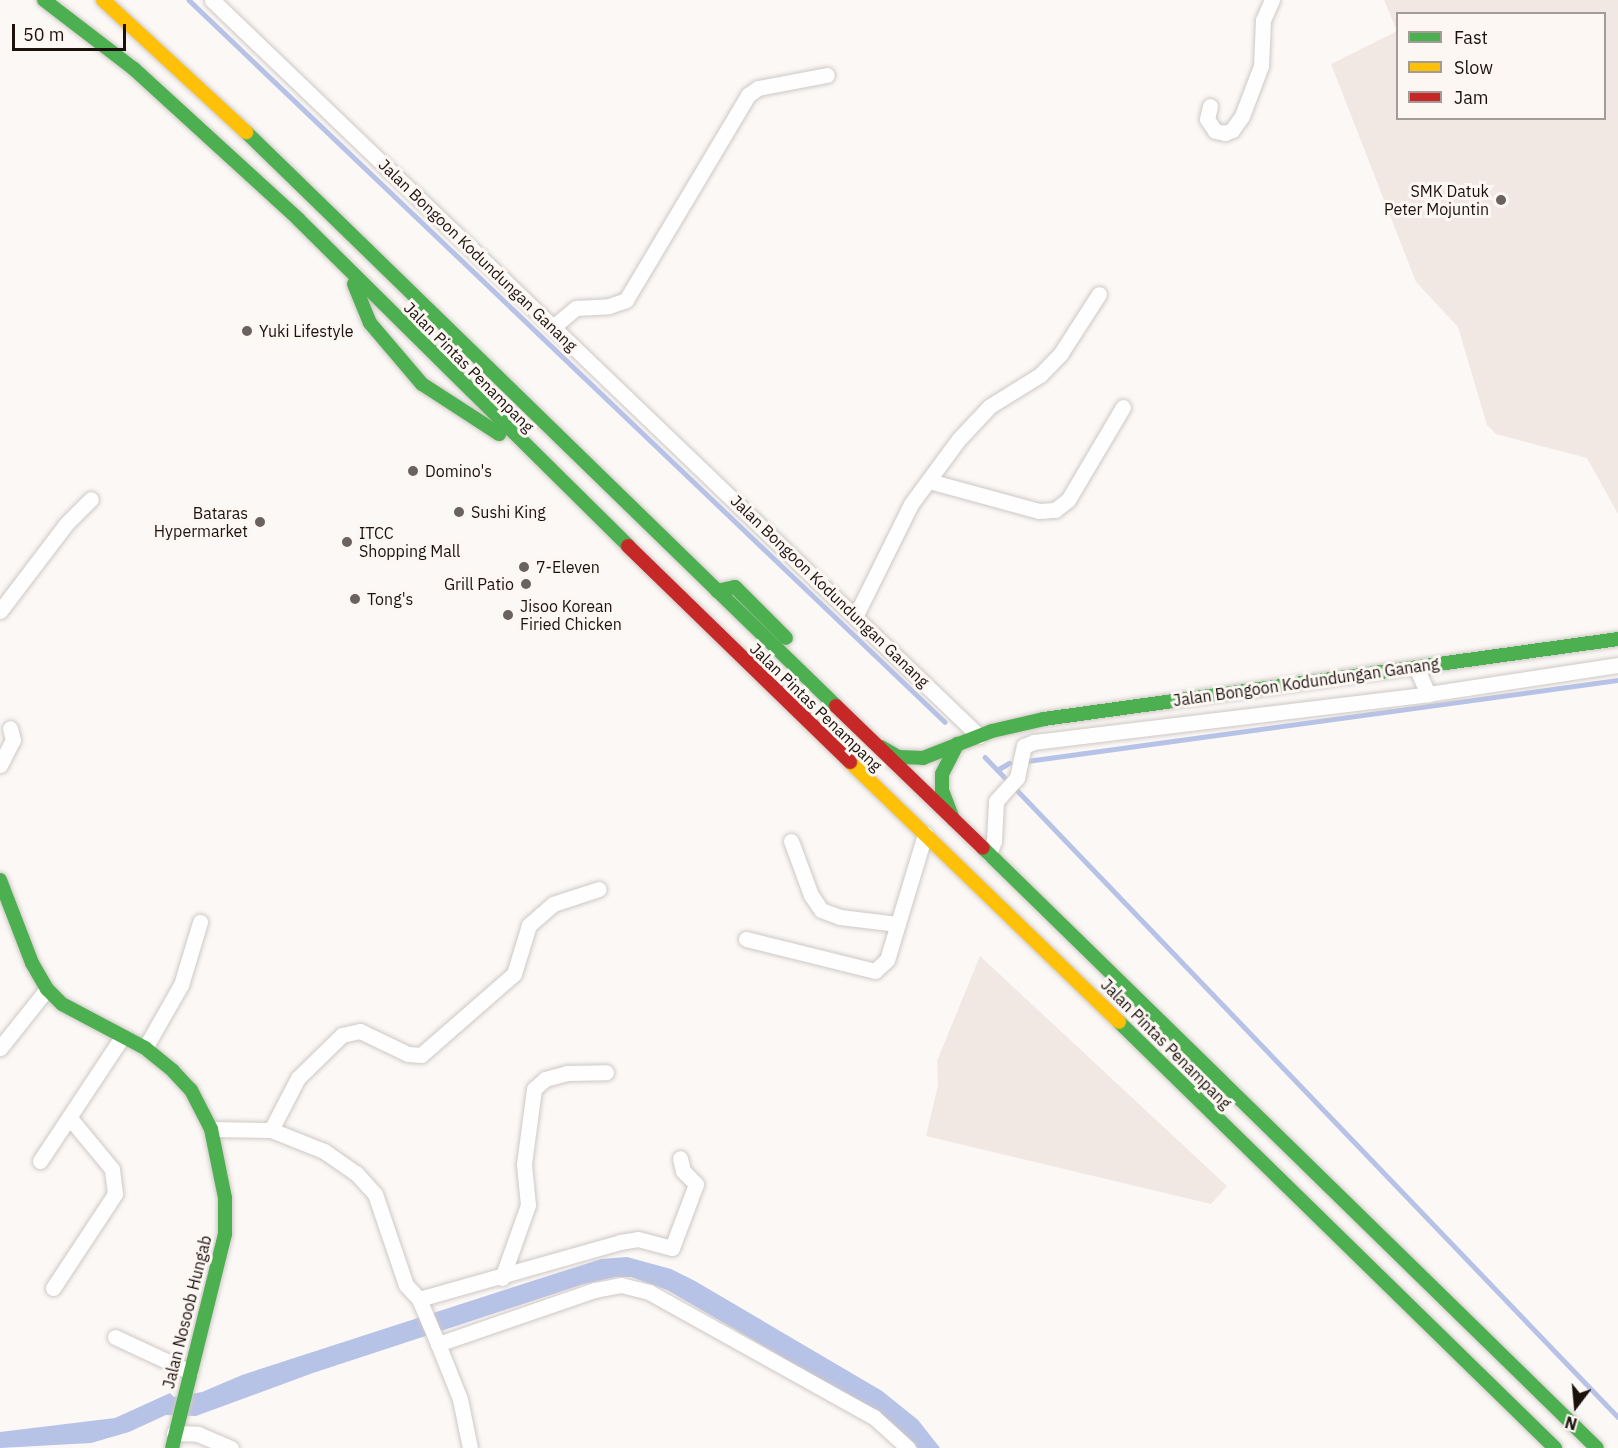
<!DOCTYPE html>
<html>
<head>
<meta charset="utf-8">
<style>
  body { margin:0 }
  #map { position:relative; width:1618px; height:1448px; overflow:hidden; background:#fbf8f6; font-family:"IBM Plex Sans",sans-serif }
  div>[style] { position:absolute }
  .built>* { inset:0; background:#f1e8e4 }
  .water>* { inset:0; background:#b7c2e7 }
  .stream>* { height:4.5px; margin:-2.25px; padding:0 2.25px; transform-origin:2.25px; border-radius:2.25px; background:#b7c2e7 }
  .roads { filter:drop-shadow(0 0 2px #cec8c4) drop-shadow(0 0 2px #cec8c4) }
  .street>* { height:15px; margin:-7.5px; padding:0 7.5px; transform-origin:7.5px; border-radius:7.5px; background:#fefefe }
  .fast>* { height:14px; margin:-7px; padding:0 7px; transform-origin:7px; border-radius:7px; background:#4caf50 }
  .slow>* { height:14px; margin:-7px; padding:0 7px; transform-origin:7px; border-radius:7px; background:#ffc107 }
  .jam>* { height:14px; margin:-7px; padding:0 7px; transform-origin:7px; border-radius:7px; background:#c62828 }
  .dots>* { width:16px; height:16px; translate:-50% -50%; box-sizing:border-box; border:3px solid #fdf7f4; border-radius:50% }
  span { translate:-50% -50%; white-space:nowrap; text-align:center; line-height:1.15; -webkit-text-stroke:6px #fdf7f4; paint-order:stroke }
  .poi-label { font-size:16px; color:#1b120d }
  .right { translate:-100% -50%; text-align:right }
  .left { translate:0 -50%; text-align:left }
  .street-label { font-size:16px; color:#1b120d }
  .legend { position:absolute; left:1396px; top:12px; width:210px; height:108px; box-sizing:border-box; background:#fdf7f4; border:2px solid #a39b98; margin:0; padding:8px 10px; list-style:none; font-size:18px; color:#1b120d }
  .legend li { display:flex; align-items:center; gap:12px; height:30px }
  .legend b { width:30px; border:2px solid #a39b98 }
  .north { position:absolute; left:1546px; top:1376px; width:60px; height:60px; -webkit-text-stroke:4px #fdf7f4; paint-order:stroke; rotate:196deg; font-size:16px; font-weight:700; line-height:24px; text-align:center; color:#1b120d }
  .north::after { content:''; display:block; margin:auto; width:21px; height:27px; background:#1b120d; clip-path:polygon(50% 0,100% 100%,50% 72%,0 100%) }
  .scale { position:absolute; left:12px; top:24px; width:114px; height:27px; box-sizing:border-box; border:3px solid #1b120d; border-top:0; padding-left:8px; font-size:18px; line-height:21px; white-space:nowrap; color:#1b120d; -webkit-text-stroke:4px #fdf7f4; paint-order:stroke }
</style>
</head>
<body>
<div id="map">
  <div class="built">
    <i style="clip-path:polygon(evenodd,1384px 0,1618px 0,1618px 514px,1587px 458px,1496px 434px,1487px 425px,1458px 327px,1416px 282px,1331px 64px,1397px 31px,1384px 0,1398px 14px,1604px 14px,1604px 118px,1398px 118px,1398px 14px)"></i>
    <i style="clip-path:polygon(980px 956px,1227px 1186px,1211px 1204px,926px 1136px,938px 1085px,937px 1061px)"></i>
  </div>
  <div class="water">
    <i style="clip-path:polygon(627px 1257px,671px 1269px,695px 1281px,882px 1391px,918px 1420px,940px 1448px,918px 1448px,877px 1412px,667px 1290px,631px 1277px,616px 1277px,584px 1284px,313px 1373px,196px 1416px,166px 1415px,129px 1432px,91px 1443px,0 1448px,0 1432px,115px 1418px,170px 1393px,174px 1397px,202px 1392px,242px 1375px,495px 1293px,601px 1259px)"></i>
  </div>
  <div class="stream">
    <i style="left:189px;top:0;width:1045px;rotate:43.68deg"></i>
    <i style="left:985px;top:757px;width:30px;rotate:46deg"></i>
    <i style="left:1027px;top:761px;width:597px;rotate:-7.8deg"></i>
    <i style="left:997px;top:770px;width:14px;rotate:-30deg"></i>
    <i style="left:1016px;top:789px;width:870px;rotate:46.21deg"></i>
  </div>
  <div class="roads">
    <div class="street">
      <i style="left:212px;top:0;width:1063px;rotate:43.82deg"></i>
      <i style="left:1210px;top:106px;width:13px;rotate:103deg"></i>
      <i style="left:1207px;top:119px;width:14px;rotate:56deg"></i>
      <i style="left:1215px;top:131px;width:10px;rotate:11deg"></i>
      <i style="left:1225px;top:133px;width:8px;rotate:-23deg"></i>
      <i style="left:1232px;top:130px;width:17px;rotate:-54deg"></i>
      <i style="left:1242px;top:116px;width:53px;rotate:-69.2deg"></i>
      <i style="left:1261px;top:66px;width:46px;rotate:-87.5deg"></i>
      <i style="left:1263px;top:20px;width:22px;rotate:-66deg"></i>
      <i style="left:553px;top:327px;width:30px;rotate:-40deg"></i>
      <i style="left:576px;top:308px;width:33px;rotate:-3deg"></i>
      <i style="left:609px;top:306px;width:18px;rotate:-19deg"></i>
      <i style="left:626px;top:300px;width:239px;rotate:-59.2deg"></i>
      <i style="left:748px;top:95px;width:12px;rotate:-35deg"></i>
      <i style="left:758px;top:88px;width:70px;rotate:-10.7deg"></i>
      <i style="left:929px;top:481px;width:114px;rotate:15.3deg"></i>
      <i style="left:1039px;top:511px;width:16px;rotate:-4deg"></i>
      <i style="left:1055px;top:510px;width:16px;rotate:-38deg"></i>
      <i style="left:1068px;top:500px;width:108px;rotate:-59.4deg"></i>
      <i style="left:0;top:611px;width:109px;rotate:-52.8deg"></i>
      <i style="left:66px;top:524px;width:35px;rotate:-45deg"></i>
      <i style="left:856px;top:615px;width:124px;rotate:-63.6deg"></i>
      <i style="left:911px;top:504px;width:81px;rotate:-53.6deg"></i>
      <i style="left:959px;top:439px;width:45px;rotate:-46.8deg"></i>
      <i style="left:990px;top:406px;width:59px;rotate:-31.8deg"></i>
      <i style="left:1040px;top:375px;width:30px;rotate:-46deg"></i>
      <i style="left:1061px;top:353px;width:70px;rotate:-57.2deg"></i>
      <i style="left:1416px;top:667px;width:30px;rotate:66deg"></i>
      <i style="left:0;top:765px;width:28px;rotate:-63deg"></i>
      <i style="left:13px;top:740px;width:12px;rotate:-104deg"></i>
      <i style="left:791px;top:841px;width:58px;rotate:69.7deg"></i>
      <i style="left:811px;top:895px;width:18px;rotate:56deg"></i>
      <i style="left:821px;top:910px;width:20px;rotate:20deg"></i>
      <i style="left:840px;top:917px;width:58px;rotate:6.9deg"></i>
      <i style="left:989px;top:854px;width:14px;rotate:-69deg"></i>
      <i style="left:994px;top:841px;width:40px;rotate:-87.1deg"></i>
      <i style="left:996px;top:801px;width:31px;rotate:-48deg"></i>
      <i style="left:1017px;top:778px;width:33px;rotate:-78deg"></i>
      <i style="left:1024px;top:746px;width:11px;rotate:-22deg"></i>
      <i style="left:1034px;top:742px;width:397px;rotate:-6.9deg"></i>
      <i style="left:1428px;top:694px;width:192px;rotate:-8.7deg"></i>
      <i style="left:746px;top:939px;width:133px;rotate:13.9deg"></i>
      <i style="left:875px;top:971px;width:16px;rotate:-43deg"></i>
      <i style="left:887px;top:960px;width:132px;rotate:-73.2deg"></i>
      <i style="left:0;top:1048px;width:75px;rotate:-51.5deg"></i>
      <i style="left:145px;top:1048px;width:73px;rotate:-60.3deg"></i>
      <i style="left:181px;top:985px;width:66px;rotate:-73.2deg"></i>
      <i style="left:211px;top:1129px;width:60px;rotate:1deg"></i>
      <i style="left:271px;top:1130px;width:57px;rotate:21.6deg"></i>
      <i style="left:324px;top:1151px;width:39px;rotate:35deg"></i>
      <i style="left:356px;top:1173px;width:28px;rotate:48deg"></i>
      <i style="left:375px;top:1194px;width:96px;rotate:71.2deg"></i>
      <i style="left:406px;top:1285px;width:19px;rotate:47deg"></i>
      <i style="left:419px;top:1299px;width:49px;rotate:67.1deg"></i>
      <i style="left:438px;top:1344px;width:166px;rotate:-19deg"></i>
      <i style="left:595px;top:1290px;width:26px;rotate:-11deg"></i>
      <i style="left:621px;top:1285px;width:29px;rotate:14deg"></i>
      <i style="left:649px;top:1292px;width:257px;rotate:29.1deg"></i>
      <i style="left:874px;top:1417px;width:46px;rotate:42.4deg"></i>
      <i style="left:271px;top:1130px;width:59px;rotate:-62.6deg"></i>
      <i style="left:298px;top:1078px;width:62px;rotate:-44.3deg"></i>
      <i style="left:342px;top:1035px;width:18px;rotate:-13deg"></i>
      <i style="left:360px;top:1031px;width:53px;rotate:25.6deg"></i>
      <i style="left:408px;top:1054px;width:13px;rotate:4deg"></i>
      <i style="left:421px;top:1055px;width:123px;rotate:-41.1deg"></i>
      <i style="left:514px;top:974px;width:51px;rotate:-73deg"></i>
      <i style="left:529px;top:925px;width:32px;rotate:-41deg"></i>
      <i style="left:553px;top:904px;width:48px;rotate:-18.1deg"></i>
      <i style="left:40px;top:1161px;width:149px;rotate:-56.5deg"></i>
      <i style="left:502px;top:1278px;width:77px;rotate:-70.4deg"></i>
      <i style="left:528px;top:1205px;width:41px;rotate:-95.6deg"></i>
      <i style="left:524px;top:1164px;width:76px;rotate:-82.4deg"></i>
      <i style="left:534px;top:1089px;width:15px;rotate:-42deg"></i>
      <i style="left:545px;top:1079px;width:23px;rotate:-15deg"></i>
      <i style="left:567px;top:1073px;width:39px;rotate:-1deg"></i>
      <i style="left:53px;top:1288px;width:113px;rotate:-56.6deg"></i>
      <i style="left:115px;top:1194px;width:25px;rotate:-97deg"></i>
      <i style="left:112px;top:1169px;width:67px;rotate:-129.6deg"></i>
      <i style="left:419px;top:1299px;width:209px;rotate:-15.8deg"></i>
      <i style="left:620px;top:1242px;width:18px;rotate:-9deg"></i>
      <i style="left:638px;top:1239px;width:35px;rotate:15deg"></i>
      <i style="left:672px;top:1248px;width:68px;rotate:-69.4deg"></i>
      <i style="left:696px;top:1184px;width:18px;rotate:-135deg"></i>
      <i style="left:683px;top:1171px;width:13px;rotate:-103deg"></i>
      <i style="left:115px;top:1337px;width:83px;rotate:25deg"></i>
      <i style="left:438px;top:1344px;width:59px;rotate:68.2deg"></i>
      <i style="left:460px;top:1399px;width:50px;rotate:78.5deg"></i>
      <i style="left:174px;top:1433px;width:24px;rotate:2deg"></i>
      <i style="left:198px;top:1434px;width:36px;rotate:23deg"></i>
    </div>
    <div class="fast">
      <i style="left:44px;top:0;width:113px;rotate:37.5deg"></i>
      <i style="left:134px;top:69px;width:222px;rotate:42.4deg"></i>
      <i style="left:298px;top:219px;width:465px;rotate:44.7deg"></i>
      <i style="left:246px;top:132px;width:823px;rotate:44.21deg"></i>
      <i style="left:354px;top:284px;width:42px;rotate:67.7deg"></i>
      <i style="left:370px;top:323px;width:80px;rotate:49.6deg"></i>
      <i style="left:422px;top:384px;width:92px;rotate:33deg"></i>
      <i style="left:717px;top:591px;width:18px;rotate:-13deg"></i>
      <i style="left:735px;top:587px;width:72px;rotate:45deg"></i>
      <i style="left:881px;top:747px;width:20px;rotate:30deg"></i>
      <i style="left:898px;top:757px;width:25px;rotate:2deg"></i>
      <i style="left:923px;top:758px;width:74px;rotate:-21.4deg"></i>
      <i style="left:992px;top:731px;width:53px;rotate:-13deg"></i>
      <i style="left:1044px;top:719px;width:580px;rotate:-7.93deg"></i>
      <i style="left:953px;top:819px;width:30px;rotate:-111deg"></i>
      <i style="left:942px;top:791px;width:17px;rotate:-90deg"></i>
      <i style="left:942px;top:774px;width:34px;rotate:-63deg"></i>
      <i style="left:983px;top:848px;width:858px;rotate:44.34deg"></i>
      <i style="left:0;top:880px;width:89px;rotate:68.9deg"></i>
      <i style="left:32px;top:963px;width:30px;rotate:60deg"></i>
      <i style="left:47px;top:989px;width:21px;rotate:45deg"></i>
      <i style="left:62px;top:1004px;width:94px;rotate:27.9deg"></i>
      <i style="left:145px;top:1048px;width:36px;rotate:39deg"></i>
      <i style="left:173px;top:1071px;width:26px;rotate:47deg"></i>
      <i style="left:191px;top:1090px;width:44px;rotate:62.9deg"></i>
      <i style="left:211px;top:1129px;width:70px;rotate:78.5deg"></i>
      <i style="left:225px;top:1198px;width:36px;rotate:90deg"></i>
      <i style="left:225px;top:1234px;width:220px;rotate:103.9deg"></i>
      <i style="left:1119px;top:1022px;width:610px;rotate:44.34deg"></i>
    </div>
    <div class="slow">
      <i style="left:103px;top:0;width:195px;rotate:42.7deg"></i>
      <i style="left:850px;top:762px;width:374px;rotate:44deg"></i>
    </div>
    <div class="jam">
      <i style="left:628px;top:546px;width:310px;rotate:44.2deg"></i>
      <i style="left:836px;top:706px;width:204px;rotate:44deg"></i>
    </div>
  </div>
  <div class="dots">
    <i style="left:1501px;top:200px;background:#69625f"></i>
    <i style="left:247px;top:331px;background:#69625f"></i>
    <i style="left:413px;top:471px;background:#69625f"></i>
    <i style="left:459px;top:512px;background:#69625f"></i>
    <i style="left:260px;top:522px;background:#69625f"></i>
    <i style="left:347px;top:542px;background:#69625f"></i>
    <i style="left:524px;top:567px;background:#69625f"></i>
    <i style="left:526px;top:584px;background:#69625f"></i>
    <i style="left:355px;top:599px;background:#69625f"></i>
    <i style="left:508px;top:615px;background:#69625f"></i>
  </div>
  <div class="poi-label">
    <span class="right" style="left:1489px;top:200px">SMK Datuk<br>Peter Mojuntin</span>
    <span class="left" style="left:259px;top:331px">Yuki Lifestyle</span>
    <span class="left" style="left:425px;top:471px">Domino's</span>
    <span class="left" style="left:471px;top:512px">Sushi King</span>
    <span class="right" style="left:248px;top:522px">Bataras<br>Hypermarket</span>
    <span class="left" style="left:359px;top:542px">ITCC<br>Shopping Mall</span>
    <span class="left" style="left:536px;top:567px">7-Eleven</span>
    <span class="right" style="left:514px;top:584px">Grill Patio</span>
    <span class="left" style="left:367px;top:599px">Tong's</span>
    <span class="left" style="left:520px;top:615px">Jisoo Korean<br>Firied Chicken</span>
  </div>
  <div class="street-label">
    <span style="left:478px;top:255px;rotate:44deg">Jalan Bongoon Kodundungan Ganang</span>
    <span style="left:469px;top:367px;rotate:45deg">Jalan Pintas Penampang</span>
    <span style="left:830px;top:591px;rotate:44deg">Jalan Bongoon Kodundungan Ganang</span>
    <span style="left:1306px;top:682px;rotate:-8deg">Jalan Bongoon Kodundungan Ganang</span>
    <span style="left:816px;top:707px;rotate:44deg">Jalan Pintas Penampang</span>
    <span style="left:1166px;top:1044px;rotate:45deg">Jalan Pintas Penampang</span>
    <span style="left:187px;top:1312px;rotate:-76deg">Jalan Nosoob Hungab</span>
  </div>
  <ul class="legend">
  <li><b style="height:8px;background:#4caf50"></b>Fast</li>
  <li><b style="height:8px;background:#ffc107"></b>Slow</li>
  <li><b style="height:8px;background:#c62828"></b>Jam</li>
  </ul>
  <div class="north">N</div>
  <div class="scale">50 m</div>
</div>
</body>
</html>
